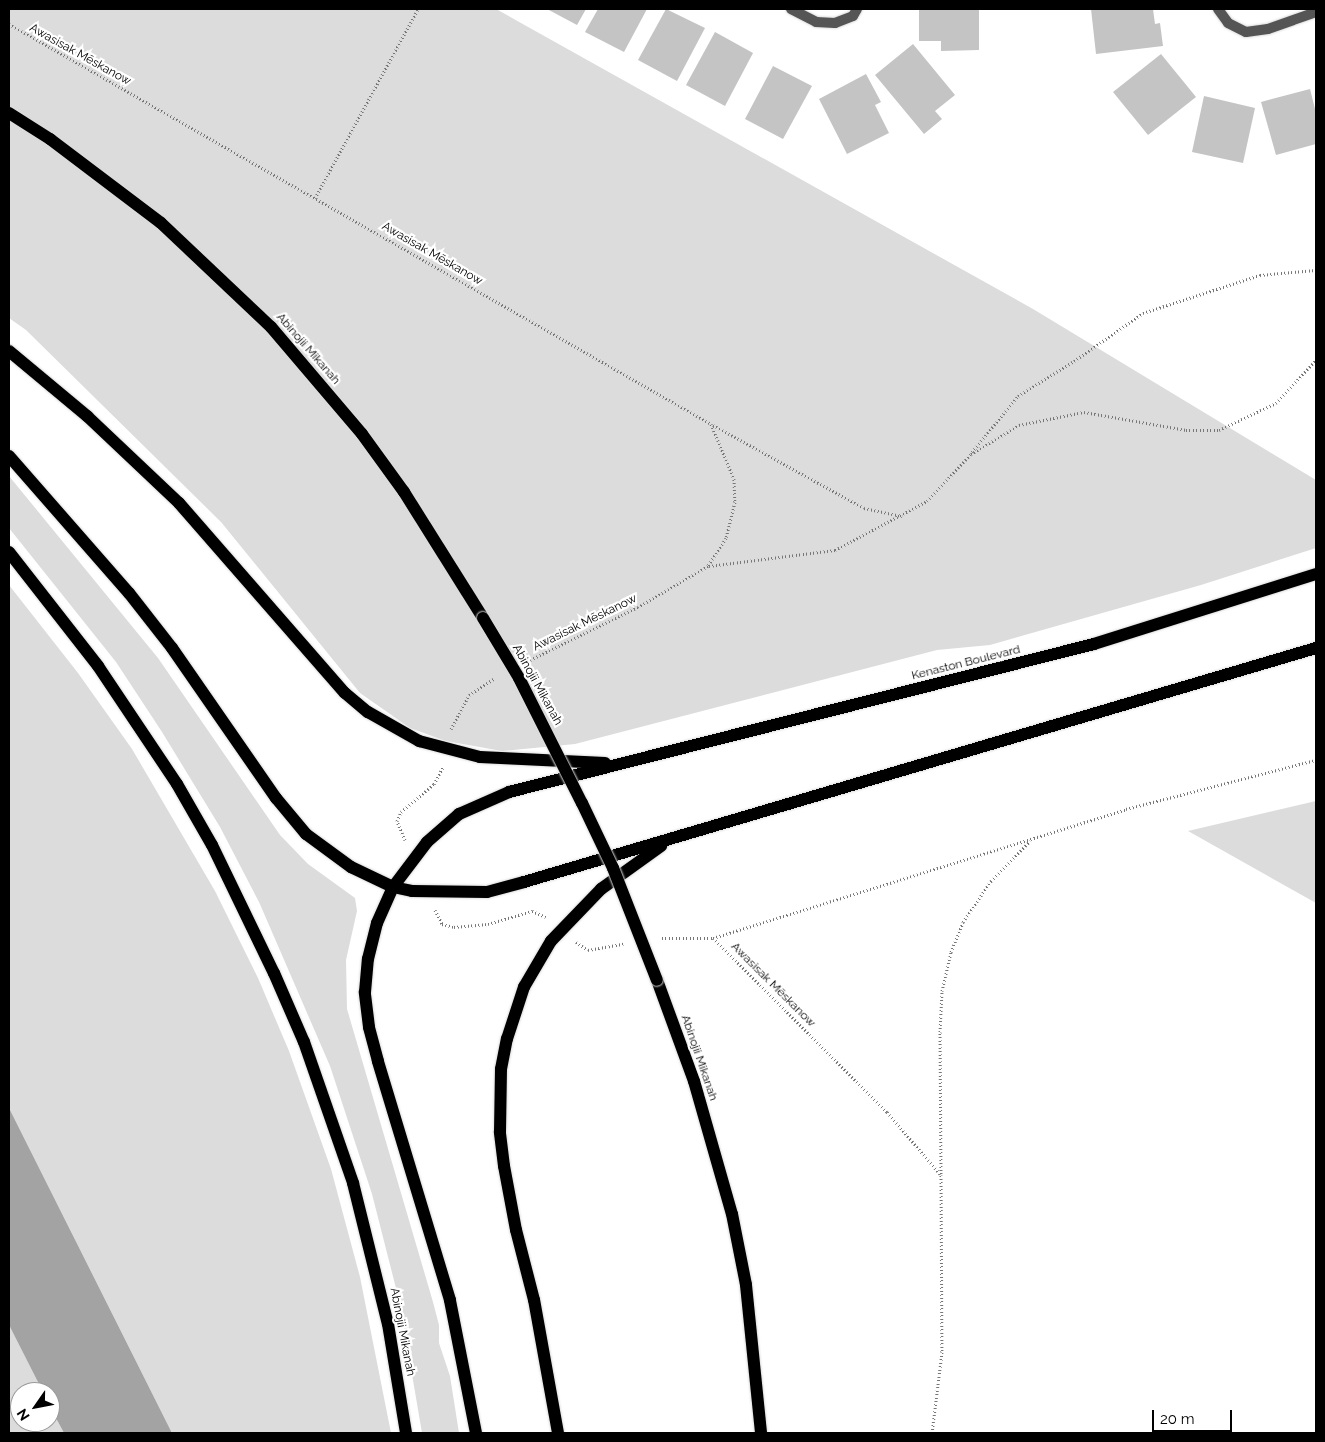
<!DOCTYPE html>
<html>
<head>
<meta charset="utf-8">
<style>
  body { margin:0 }
  #map { position:relative; width:1325px; height:1442px; overflow:hidden; background:#fff; font-family:Raleway,sans-serif }
  div>[style] { position:absolute }
  .green>* { inset:0; background:#dcdcdc }
  .water>* { inset:0; background:#a3a3a3 }
  .building>* { inset:0; background:#c4c4c4 }
  .path>* { height:3px; margin-top:-1.5px; transform-origin:0; background:repeating-linear-gradient(90deg,#777 0 1px,transparent 0 3.5px) }
  .roads { filter:drop-shadow(0 0 1px #dbdbdb) drop-shadow(0 0 1px #dbdbdb) }
  .minor>* { height:10px; margin:-5px; padding:0 5px; transform-origin:5px; border-radius:5px; background:#555 }
  .primary>* { height:12px; margin:-6px; padding:0 6px; transform-origin:6px; border-radius:6px; background:#000 }
  .bridges { filter:drop-shadow(0 0 1px #dbdbdb) drop-shadow(0 0 1px #dbdbdb) }
  .primary-bridge>* { height:12px; margin:-6px; padding:0 6px; transform-origin:6px; border-radius:6px; background:#000 }
  span { translate:-50% -50%; white-space:nowrap; text-align:center; line-height:1.15; -webkit-text-stroke:4.5px #fff; paint-order:stroke }
  .street-label { font-size:12px; color:#000 }
  .frame { position:absolute; inset:0; border:10px solid #000; pointer-events:none }
  .north { position:absolute; left:10px; top:1382px; width:50px; height:50px; box-sizing:border-box; background:#fff; border:1px solid #999; border-radius:50%; rotate:237deg; font-size:14px; font-weight:700; line-height:20px; text-align:center; color:#000 }
  .north::after { content:''; display:block; margin:auto; width:18px; height:22px; background:#000; clip-path:polygon(50% 0,100% 100%,50% 72%,0 100%) }
  .scale { position:absolute; left:1152px; top:1410px; width:80px; height:22px; box-sizing:border-box; border:2px solid #000; border-top:0; padding-left:6px; font-size:15px; line-height:18px; white-space:nowrap; color:#000; -webkit-text-stroke:4px #fff; paint-order:stroke }
</style>
</head>
<body>
<div id="map">
  <div class="green">
    <i style="clip-path:polygon(9px 9px,496px 9px,1033px 309px,1316px 480px,1316px 548px,1201px 585px,990px 645px,937px 650px,575px 744px,502px 751px,446px 741px,410px 728px,360px 693px,221px 522px,26px 330px,9px 318px)"></i>
    <i style="clip-path:polygon(9px 476px,158px 658px,280px 835px,308px 864px,355px 898px,357px 911px,346px 960px,347px 1009px,433px 1302px,439px 1325px,439px 1343px,450px 1376px,459px 1433px,422px 1433px,400px 1304px,372px 1194px,330px 1066px,259px 902px,220px 827px,162px 732px,116px 662px,9px 528px)"></i>
    <i style="clip-path:polygon(9px 585px,78px 673px,132px 749px,215px 891px,258px 978px,289px 1051px,331px 1169px,360px 1277px,391px 1433px,172px 1433px,9px 1108px)"></i>
    <i style="clip-path:polygon(1316px 801px,1316px 903px,1188px 831px)"></i>
    <i style="clip-path:polygon(9px 1325px,43px 1392px,20px 1392px,20px 1422px,50px 1422px,50px 1407px,64px 1433px,9px 1433px)"></i>
  </div>
  <div class="water">
    <i style="clip-path:polygon(9px 1108px,172px 1433px,64px 1433px,50px 1407px,50px 1392px,43px 1392px,9px 1325px)"></i>
  </div>
  <div class="building">
    <i style="clip-path:polygon(547px 9px,586px 9px,577px 25px)"></i>
    <i style="clip-path:polygon(598px 9px,647px 9px,624px 52px,585px 32px)"></i>
    <i style="clip-path:polygon(666px 9px,705px 28px,677px 81px,638px 60px)"></i>
    <i style="clip-path:polygon(919px 9px,979px 9px,979px 50px,941px 51px,941px 41px,919px 41px)"></i>
    <i style="clip-path:polygon(1091px 9px,1153px 9px,1155px 24px,1160px 23px,1163px 46px,1096px 54px)"></i>
    <i style="clip-path:polygon(715px 32px,753px 53px,725px 106px,686px 85px)"></i>
    <i style="clip-path:polygon(913px 44px,955px 95px,935px 111px,942px 119px,924px 134px,875px 75px)"></i>
    <i style="clip-path:polygon(1161px 54px,1196px 97px,1148px 135px,1113px 92px)"></i>
    <i style="clip-path:polygon(773px 66px,812px 86px,783px 139px,745px 119px)"></i>
    <i style="clip-path:polygon(866px 74px,881px 102px,875px 105px,889px 133px,847px 154px,819px 99px)"></i>
    <i style="clip-path:polygon(1310px 89px,1316px 113px,1316px 144px,1276px 155px,1261px 102px)"></i>
    <i style="clip-path:polygon(1204px 96px,1255px 108px,1243px 163px,1192px 152px)"></i>
  </div>
  <div class="path">
    <i style="left:9px;top:24px;width:808px;rotate:29.67deg"></i>
    <i style="left:711px;top:424px;width:60px;rotate:67.3deg"></i>
    <i style="left:734px;top:479px;width:23px;rotate:88deg"></i>
    <i style="left:735px;top:502px;width:37px;rotate:104deg"></i>
    <i style="left:726px;top:538px;width:33px;rotate:123deg"></i>
    <i style="left:708px;top:566px;width:81px;rotate:149.6deg"></i>
    <i style="left:638px;top:607px;width:120px;rotate:153.9deg"></i>
    <i style="left:315px;top:198px;width:215px;rotate:-61.4deg"></i>
    <i style="left:713px;top:425px;width:172px;rotate:28.8deg"></i>
    <i style="left:864px;top:508px;width:39px;rotate:12deg"></i>
    <i style="left:972px;top:452px;width:72px;rotate:-50.6deg"></i>
    <i style="left:1018px;top:396px;width:66px;rotate:-32deg"></i>
    <i style="left:1074px;top:361px;width:84px;rotate:-34.8deg"></i>
    <i style="left:1143px;top:313px;width:123px;rotate:-18deg"></i>
    <i style="left:1260px;top:275px;width:56px;rotate:-5.1deg"></i>
    <i style="left:709px;top:566px;width:127px;rotate:-7.2deg"></i>
    <i style="left:835px;top:550px;width:104px;rotate:-28deg"></i>
    <i style="left:927px;top:501px;width:64px;rotate:-46.9deg"></i>
    <i style="left:971px;top:454px;width:56px;rotate:-31.1deg"></i>
    <i style="left:1019px;top:425px;width:66px;rotate:-11.3deg"></i>
    <i style="left:1084px;top:412px;width:104px;rotate:10deg"></i>
    <i style="left:1186px;top:430px;width:33px"></i>
    <i style="left:1219px;top:430px;width:63px;rotate:-25.3deg"></i>
    <i style="left:1276px;top:403px;width:59px;rotate:-47.1deg"></i>
    <i style="left:451px;top:729px;width:38px;rotate:-62deg"></i>
    <i style="left:469px;top:695px;width:31px;rotate:-33deg"></i>
    <i style="left:405px;top:840px;width:21px;rotate:-113deg"></i>
    <i style="left:397px;top:821px;width:10px;rotate:-66deg"></i>
    <i style="left:401px;top:812px;width:43px;rotate:-40.3deg"></i>
    <i style="left:434px;top:784px;width:19px;rotate:-62deg"></i>
    <i style="left:435px;top:910px;width:16px;rotate:63deg"></i>
    <i style="left:442px;top:924px;width:12px;rotate:14deg"></i>
    <i style="left:454px;top:927px;width:34px;rotate:-5deg"></i>
    <i style="left:488px;top:924px;width:46px;rotate:-16.5deg"></i>
    <i style="left:532px;top:911px;width:15px;rotate:23deg"></i>
    <i style="left:662px;top:938px;width:51px"></i>
    <i style="left:713px;top:938px;width:246px;rotate:45deg"></i>
    <i style="left:887px;top:1112px;width:83px;rotate:49.4deg"></i>
    <i style="left:941px;top:1175px;width:177px;rotate:89.7deg"></i>
    <i style="left:942px;top:1352px;width:82px;rotate:97deg"></i>
    <i style="left:713px;top:938px;width:433px;rotate:-17.3deg"></i>
    <i style="left:1126px;top:809px;width:196px;rotate:-14.5deg"></i>
    <i style="left:576px;top:942px;width:14px;rotate:34deg"></i>
    <i style="left:588px;top:950px;width:36px;rotate:-10deg"></i>
    <i style="left:941px;top:1174px;width:142px;rotate:-90.4deg"></i>
    <i style="left:940px;top:1032px;width:41px;rotate:-87.2deg"></i>
    <i style="left:942px;top:991px;width:40px;rotate:-77deg"></i>
    <i style="left:951px;top:952px;width:32px;rotate:-68deg"></i>
    <i style="left:963px;top:922px;width:50px;rotate:-55.7deg"></i>
    <i style="left:991px;top:881px;width:56px;rotate:-45.7deg"></i>
  </div>
  <div class="roads">
    <div class="minor">
      <i style="left:791px;top:9px;width:28px;rotate:27deg"></i>
      <i style="left:816px;top:22px;width:19px;rotate:3deg"></i>
      <i style="left:835px;top:23px;width:19px;rotate:-21deg"></i>
      <i style="left:853px;top:16px;width:8px;rotate:-60deg"></i>
      <i style="left:1218px;top:9px;width:17px;rotate:54deg"></i>
      <i style="left:1228px;top:23px;width:20px;rotate:27deg"></i>
      <i style="left:1246px;top:32px;width:22px;rotate:-8deg"></i>
      <i style="left:1268px;top:29px;width:51px;rotate:-19.5deg"></i>
    </div>
    <div class="primary">
      <i style="left:9px;top:113px;width:49px;rotate:32.4deg"></i>
      <i style="left:50px;top:139px;width:139px;rotate:37.1deg"></i>
      <i style="left:161px;top:223px;width:151px;rotate:43.4deg"></i>
      <i style="left:271px;top:327px;width:140px;rotate:49.6deg"></i>
      <i style="left:362px;top:434px;width:72px;rotate:54.1deg"></i>
      <i style="left:404px;top:492px;width:149px;rotate:57.9deg"></i>
      <i style="left:9px;top:351px;width:102px;rotate:39.8deg"></i>
      <i style="left:87px;top:416px;width:127px;rotate:43.4deg"></i>
      <i style="left:179px;top:503px;width:252px;rotate:48.9deg"></i>
      <i style="left:345px;top:693px;width:30px;rotate:40deg"></i>
      <i style="left:368px;top:712px;width:59px;rotate:29.6deg"></i>
      <i style="left:419px;top:741px;width:63px;rotate:14.7deg"></i>
      <i style="left:480px;top:757px;width:125px;rotate:2.7deg"></i>
      <i style="left:9px;top:456px;width:182px;rotate:48.8deg"></i>
      <i style="left:129px;top:593px;width:70px;rotate:52deg"></i>
      <i style="left:172px;top:648px;width:183px;rotate:55.3deg"></i>
      <i style="left:276px;top:798px;width:47px;rotate:50.2deg"></i>
      <i style="left:306px;top:834px;width:56px;rotate:36.3deg"></i>
      <i style="left:351px;top:867px;width:47px;rotate:25.5deg"></i>
      <i style="left:393px;top:887px;width:19px;rotate:12deg"></i>
      <i style="left:412px;top:891px;width:75px;rotate:0.8deg"></i>
      <i style="left:487px;top:892px;width:38px;rotate:-15deg"></i>
      <i style="left:524px;top:882px;width:826px;rotate:-16.46deg"></i>
      <i style="left:9px;top:552px;width:145px;rotate:52deg"></i>
      <i style="left:98px;top:666px;width:142px;rotate:56.2deg"></i>
      <i style="left:177px;top:784px;width:70px;rotate:60.2deg"></i>
      <i style="left:212px;top:845px;width:142px;rotate:64.2deg"></i>
      <i style="left:274px;top:973px;width:75px;rotate:66.5deg"></i>
      <i style="left:304px;top:1042px;width:149px;rotate:70.8deg"></i>
      <i style="left:353px;top:1183px;width:145px;rotate:76.1deg"></i>
      <i style="left:388px;top:1324px;width:110px;rotate:80.6deg"></i>
      <i style="left:657px;top:980px;width:108px;rotate:69.9deg"></i>
      <i style="left:694px;top:1081px;width:138px;rotate:74.1deg"></i>
      <i style="left:732px;top:1214px;width:72px;rotate:78.8deg"></i>
      <i style="left:746px;top:1285px;width:149px;rotate:84.2deg"></i>
      <i style="left:476px;top:1433px;width:136px;rotate:-101.1deg"></i>
      <i style="left:450px;top:1300px;width:250px;rotate:-106.8deg"></i>
      <i style="left:378px;top:1061px;width:35px;rotate:-105deg"></i>
      <i style="left:369px;top:1027px;width:35px;rotate:-97deg"></i>
      <i style="left:365px;top:992px;width:33px;rotate:-85deg"></i>
      <i style="left:368px;top:959px;width:37px;rotate:-76deg"></i>
      <i style="left:377px;top:923px;width:39px;rotate:-66deg"></i>
      <i style="left:393px;top:887px;width:56px;rotate:-52.9deg"></i>
      <i style="left:427px;top:842px;width:43px;rotate:-41.2deg"></i>
      <i style="left:459px;top:814px;width:55px;rotate:-23.7deg"></i>
      <i style="left:509px;top:792px;width:603px;rotate:-14.2deg"></i>
      <i style="left:1094px;top:644px;width:233px;rotate:-17.5deg"></i>
      <i style="left:558px;top:1433px;width:135px;rotate:-100.2deg"></i>
      <i style="left:534px;top:1300px;width:72px;rotate:-104.4deg"></i>
      <i style="left:516px;top:1230px;width:65px;rotate:-100.6deg"></i>
      <i style="left:504px;top:1166px;width:34px;rotate:-97deg"></i>
      <i style="left:500px;top:1132px;width:63px;rotate:-89.1deg"></i>
      <i style="left:501px;top:1069px;width:31px;rotate:-79deg"></i>
      <i style="left:507px;top:1039px;width:55px;rotate:-71.9deg"></i>
      <i style="left:524px;top:987px;width:53px;rotate:-59.6deg"></i>
      <i style="left:551px;top:941px;width:72px;rotate:-46.1deg"></i>
      <i style="left:601px;top:889px;width:74px;rotate:-35.6deg"></i>
    </div>
  </div>
  <div class="bridges">
    <div class="primary-bridge">
      <i style="left:483px;top:618px;width:70px;rotate:59deg"></i>
      <i style="left:519px;top:678px;width:140px;rotate:63.3deg"></i>
      <i style="left:582px;top:803px;width:72px;rotate:64.5deg"></i>
      <i style="left:613px;top:868px;width:120px;rotate:68.6deg"></i>
    </div>
  </div>
  <div class="street-label">
    <span style="left:80px;top:55px;rotate:29deg">Awasisak Mēskanow</span>
    <span style="left:432px;top:254px;rotate:30deg">Awasisak Mēskanow</span>
    <span style="left:308px;top:349px;rotate:49deg">Abinojii Mikanah</span>
    <span style="left:585px;top:623px;rotate:-26deg">Awasisak Mēskanow</span>
    <span style="left:966px;top:663px;rotate:-14deg">Kenaston Boulevard</span>
    <span style="left:537px;top:685px;rotate:61deg">Abinojii Mikanah</span>
    <span style="left:773px;top:985px;rotate:45deg">Awasisak Mēskanow</span>
    <span style="left:699px;top:1058px;rotate:71deg">Abinojii Mikanah</span>
    <span style="left:402px;top:1332px;rotate:79deg">Abinojii Mikanah</span>
  </div>
  <div class="frame"></div>
  <div class="north">N</div>
  <div class="scale">20 m</div>
</div>
</body>
</html>
